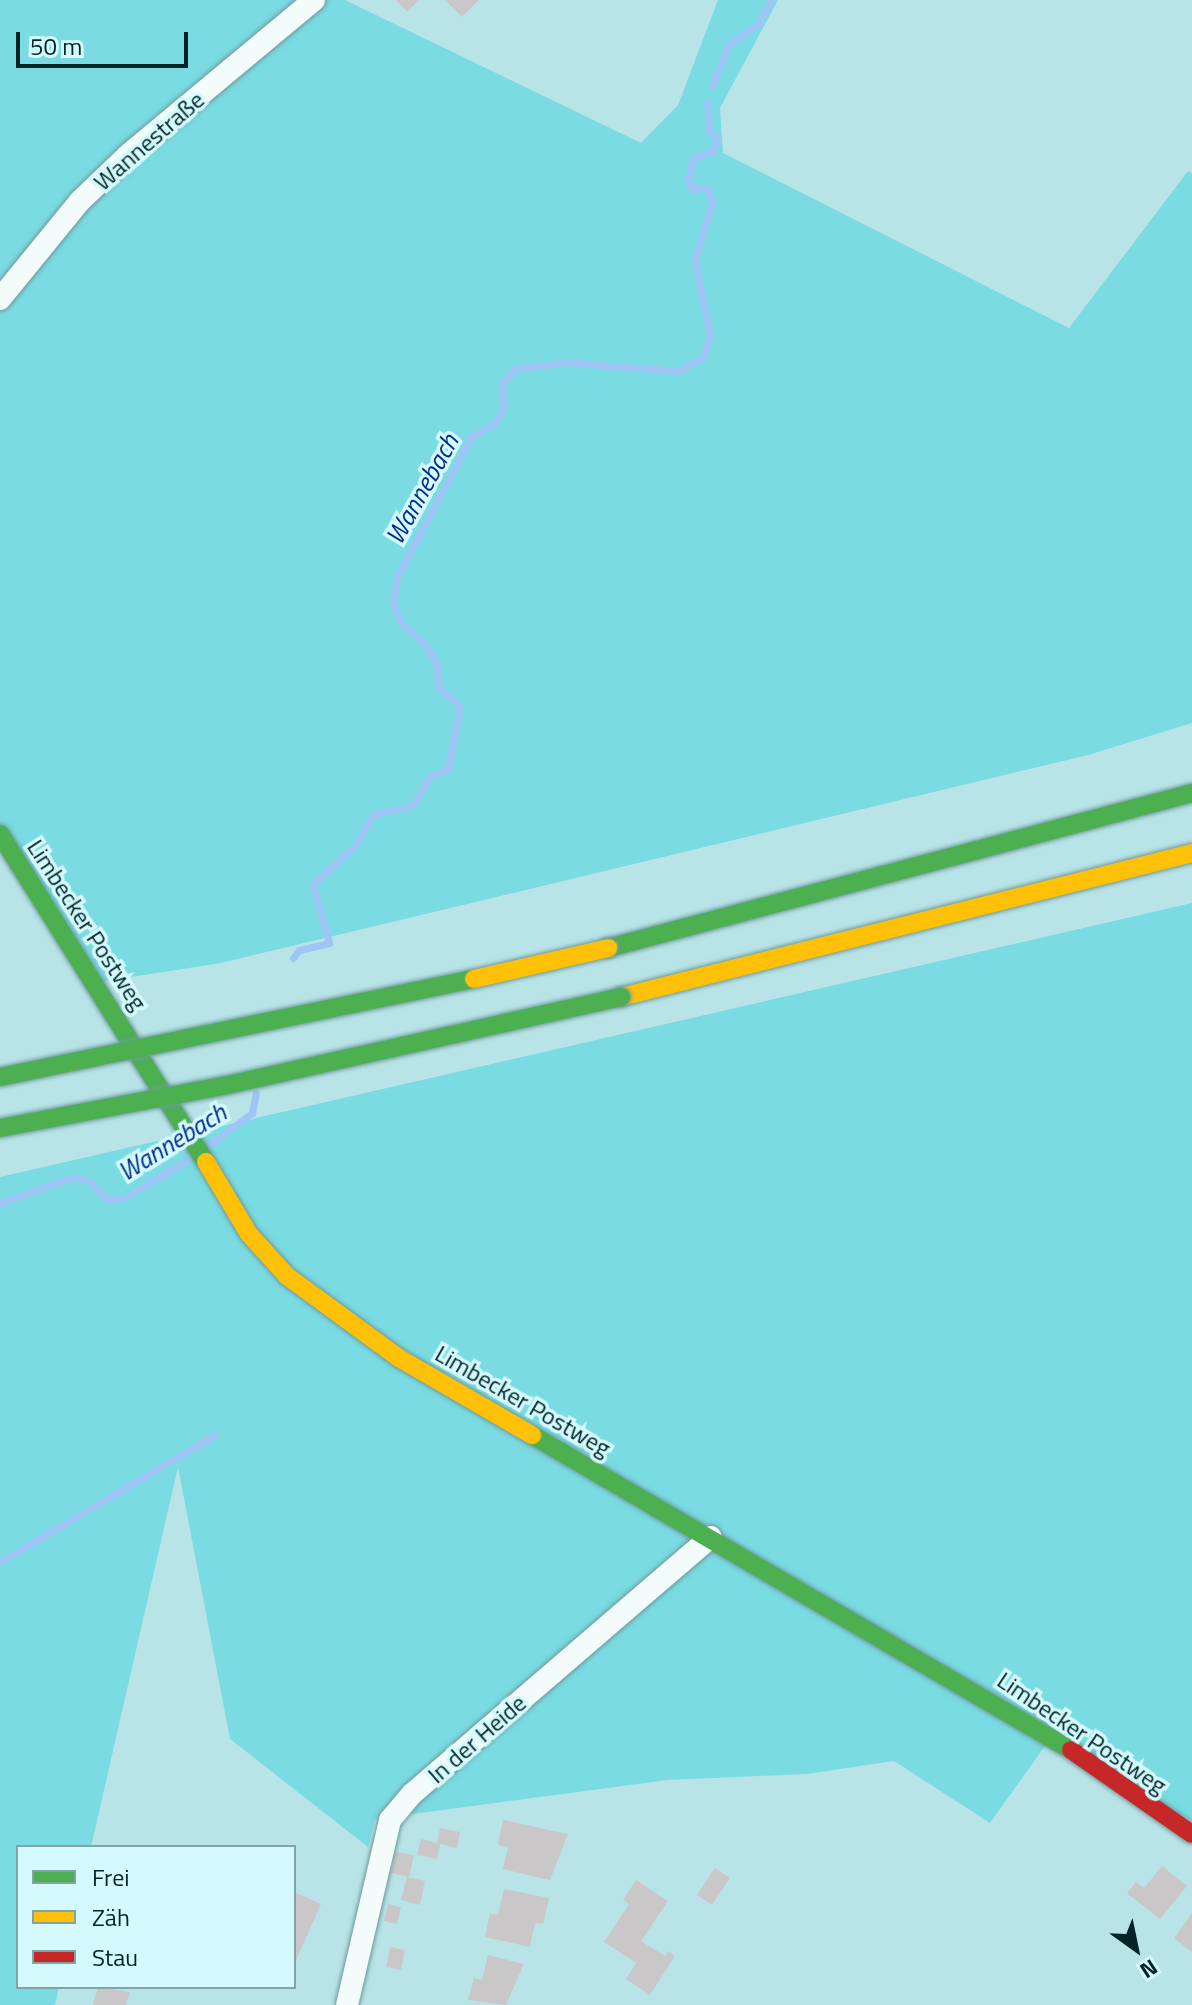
<!DOCTYPE html>
<html>
<head>
<meta charset="utf-8">
<style>
  body { margin:0 }
  #map { position:relative; width:1192px; height:2005px; overflow:hidden; background:#b9e4e7; font-family:"Titillium Web",sans-serif }
  div>[style] { position:absolute }
  .green>* { inset:0; background:#7adbe2 }
  .stream>* { height:7px; margin:-3.5px; padding:0 3.5px; transform-origin:3.5px; border-radius:3.5px; background:#9ec5f6 }
  .building>* { inset:0; background:#cac7c8 }
  .roads { filter:drop-shadow(0 0 2px #6d9a9d) drop-shadow(0 0 2px #6d9a9d) }
  .street>* { height:22px; margin:-11px; padding:0 11px; transform-origin:11px; border-radius:11px; background:#f4fbfb }
  .fast>* { height:18px; margin:-9px; padding:0 9px; transform-origin:9px; border-radius:9px; background:#4caf50 }
  .slow>* { height:18px; margin:-9px; padding:0 9px; transform-origin:9px; border-radius:9px; background:#ffc107 }
  .jam>* { height:18px; margin:-9px; padding:0 9px; transform-origin:9px; border-radius:9px; background:#c62828 }
  .bridges { filter:drop-shadow(0 0 2px #6d9a9d) drop-shadow(0 0 2px #6d9a9d) }
  .fast-bridge>* { height:18px; margin:-9px; padding:0 9px; transform-origin:9px; border-radius:9px; background:#4caf50 }
  .slow-bridge>* { height:18px; margin:-9px; padding:0 9px; transform-origin:9px; border-radius:9px; background:#ffc107 }
  span { translate:-50% -50%; white-space:nowrap; text-align:center; line-height:1.15; -webkit-text-stroke:7px #d4fafd; paint-order:stroke }
  .street-label { font-size:24px; color:#022427 }
  .water-label { font-size:26px; color:#012d8c; font-style:italic }
  .legend { position:absolute; left:16px; top:1845px; width:280px; height:144px; box-sizing:border-box; background:#d4fafd; border:2px solid #80a4a7; margin:0; padding:10px 14px; list-style:none; font-size:24px; color:#022427 }
  .legend li { display:flex; align-items:center; gap:16px; height:40px }
  .legend b { width:40px; border:2px solid #80a4a7 }
  .north { position:absolute; left:1096px; top:1909px; width:80px; height:80px; -webkit-text-stroke:6px #d4fafd; paint-order:stroke; rotate:147deg; font-size:22px; font-weight:700; line-height:32px; text-align:center; color:#022427 }
  .north::after { content:''; display:block; margin:auto; width:28px; height:36px; background:#022427; clip-path:polygon(50% 0,100% 100%,50% 72%,0 100%) }
  .scale { position:absolute; left:16px; top:32px; width:172px; height:36px; box-sizing:border-box; border:4px solid #022427; border-top:0; padding-left:10px; font-size:24px; line-height:28px; white-space:nowrap; color:#022427; -webkit-text-stroke:6px #d4fafd; paint-order:stroke }
</style>
</head>
<body>
<div id="map">
  <div class="green">
    <i style="clip-path:polygon(0 0,345px 0,641px 143px,678px 105px,718px 0,778px 0,720px 108px,723px 153px,1069px 328px,1188px 171px,1192px 173px,1192px 723px,1088px 755px,221px 963px,99px 982px,0 832px)"></i>
    <i style="clip-path:polygon(1192px 903px,1192px 1820px,1045px 1746px,990px 1823px,894px 1761px,807px 1774px,668px 1780px,375px 1819px,368px 1847px,230px 1739px,178px 1467px,91px 1847px,18px 1847px,18px 1987px,59px 1987px,55px 2005px,0 2005px,0 1177px)"></i>
  </div>
  <div class="stream">
    <i style="left:712px;top:86px;width:45px;rotate:-68deg"></i>
    <i style="left:729px;top:44px;width:35px;rotate:-35deg"></i>
    <i style="left:758px;top:24px;width:27px;rotate:-62deg"></i>
    <i style="left:293px;top:958px;width:10px;rotate:-53deg"></i>
    <i style="left:299px;top:950px;width:31px;rotate:-13deg"></i>
    <i style="left:329px;top:943px;width:60px;rotate:-105.4deg"></i>
    <i style="left:313px;top:885px;width:59px;rotate:-43.6deg"></i>
    <i style="left:356px;top:844px;width:34px;rotate:-60deg"></i>
    <i style="left:373px;top:815px;width:41px;rotate:-14deg"></i>
    <i style="left:413px;top:805px;width:32px;rotate:-60deg"></i>
    <i style="left:429px;top:777px;width:21px;rotate:-23deg"></i>
    <i style="left:448px;top:769px;width:64px;rotate:-79.2deg"></i>
    <i style="left:460px;top:706px;width:30px;rotate:-138deg"></i>
    <i style="left:438px;top:686px;width:22px;rotate:-93deg"></i>
    <i style="left:437px;top:664px;width:26px;rotate:-122deg"></i>
    <i style="left:423px;top:642px;width:29px;rotate:-139deg"></i>
    <i style="left:401px;top:623px;width:22px;rotate:-111deg"></i>
    <i style="left:393px;top:602px;width:25px;rotate:-81deg"></i>
    <i style="left:397px;top:577px;width:158px;rotate:-62.1deg"></i>
    <i style="left:471px;top:437px;width:28px;rotate:-30deg"></i>
    <i style="left:495px;top:423px;width:17px;rotate:-59deg"></i>
    <i style="left:504px;top:408px;width:23px;rotate:-95deg"></i>
    <i style="left:502px;top:385px;width:20px;rotate:-53deg"></i>
    <i style="left:514px;top:369px;width:51px;rotate:-7.8deg"></i>
    <i style="left:565px;top:362px;width:114px;rotate:4.5deg"></i>
    <i style="left:679px;top:371px;width:28px;rotate:-30deg"></i>
    <i style="left:703px;top:357px;width:22px;rotate:-72deg"></i>
    <i style="left:710px;top:336px;width:78px;rotate:-101deg"></i>
    <i style="left:695px;top:259px;width:59px;rotate:-73.1deg"></i>
    <i style="left:712px;top:203px;width:16px;rotate:-105deg"></i>
    <i style="left:708px;top:188px;width:15px;rotate:176deg"></i>
    <i style="left:693px;top:189px;width:10px;rotate:-119deg"></i>
    <i style="left:688px;top:180px;width:22px;rotate:-77deg"></i>
    <i style="left:693px;top:159px;width:21px;rotate:-23deg"></i>
    <i style="left:712px;top:151px;width:13px;rotate:-67deg"></i>
    <i style="left:717px;top:139px;width:12px;rotate:-132deg"></i>
    <i style="left:709px;top:130px;width:27px;rotate:-94deg"></i>
    <i style="left:205px;top:1148px;width:59px;rotate:-36.7deg"></i>
    <i style="left:252px;top:1113px;width:20px;rotate:-79deg"></i>
    <i style="left:0;top:1203px;width:78px;rotate:-19.4deg"></i>
    <i style="left:74px;top:1177px;width:18px;rotate:16deg"></i>
    <i style="left:91px;top:1182px;width:23px;rotate:49deg"></i>
    <i style="left:106px;top:1199px;width:19px;rotate:-3deg"></i>
    <i style="left:125px;top:1198px;width:79px;rotate:-31.5deg"></i>
    <i style="left:0;top:1562px;width:250px;rotate:-30.6deg"></i>
  </div>
  <div class="building">
    <i style="clip-path:polygon(396px 0,419px 0,407px 12px)"></i>
    <i style="clip-path:polygon(445px 0,479px 0,462px 17px)"></i>
    <i style="clip-path:polygon(503px 1820px,568px 1834px,550px 1880px,503px 1869px,508px 1847px,498px 1845px)"></i>
    <i style="clip-path:polygon(440px 1828px,460px 1832px,457px 1848px,440px 1844px,437px 1859px,417px 1855px,421px 1839px,437px 1843px)"></i>
    <i style="clip-path:polygon(396px 1852px,414px 1855px,409px 1877px,391px 1873px)"></i>
    <i style="clip-path:polygon(1162px 1866px,1187px 1886px,1160px 1919px,1127px 1893px,1136px 1882px,1144px 1888px)"></i>
    <i style="clip-path:polygon(715px 1868px,730px 1878px,712px 1905px,697px 1895px)"></i>
    <i style="clip-path:polygon(407px 1877px,425px 1881px,420px 1905px,401px 1900px)"></i>
    <i style="clip-path:polygon(636px 1880px,668px 1901px,641px 1941px,665px 1956px,668px 1951px,675px 1956px,650px 1995px,626px 1979px,636px 1963px,604px 1942px,629px 1904px,623px 1900px)"></i>
    <i style="clip-path:polygon(504px 1889px,549px 1898px,543px 1924px,535px 1923px,530px 1947px,485px 1937px,490px 1913px,498px 1915px)"></i>
    <i style="clip-path:polygon(294px 1892px,321px 1904px,294px 1965px)"></i>
    <i style="clip-path:polygon(388px 1904px,401px 1907px,397px 1924px,384px 1921px)"></i>
    <i style="clip-path:polygon(1192px 1913px,1192px 1952px,1174px 1938px)"></i>
    <i style="clip-path:polygon(390px 1947px,405px 1950px,401px 1970px,386px 1967px)"></i>
    <i style="clip-path:polygon(488px 1955px,524px 1964px,506px 2005px,468px 2000px,474px 1978px,482px 1980px)"></i>
    <i style="clip-path:polygon(98px 1987px,130px 1992px,126px 2005px,93px 2005px)"></i>
  </div>
  <div class="roads">
    <div class="street">
      <i style="left:0;top:299px;width:127px;rotate:-50.8deg"></i>
      <i style="left:80px;top:201px;width:66px;rotate:-43.8deg"></i>
      <i style="left:128px;top:155px;width:242px;rotate:-39.8deg"></i>
      <i style="left:347px;top:2005px;width:190px;rotate:-76.9deg"></i>
      <i style="left:390px;top:1820px;width:34px;rotate:-50deg"></i>
      <i style="left:412px;top:1794px;width:394px;rotate:-40.7deg"></i>
    </div>
    <div class="fast">
      <i style="left:0;top:834px;width:387px;rotate:57.9deg"></i>
      <i style="left:608px;top:948px;width:604px;rotate:-14.86deg"></i>
      <i style="left:532px;top:1435px;width:624px;rotate:30.3deg"></i>
    </div>
    <div class="slow">
      <i style="left:621px;top:997px;width:589px;rotate:-14.15deg"></i>
      <i style="left:206px;top:1162px;width:84px;rotate:59.2deg"></i>
      <i style="left:249px;top:1234px;width:57px;rotate:47.9deg"></i>
      <i style="left:287px;top:1276px;width:139px;rotate:36.2deg"></i>
      <i style="left:399px;top:1358px;width:154px;rotate:30.1deg"></i>
    </div>
    <div class="jam">
      <i style="left:1071px;top:1750px;width:147px;rotate:34.8deg"></i>
    </div>
  </div>
  <div class="bridges">
    <div class="fast-bridge">
      <i style="left:0;top:1077px;width:484px;rotate:-11.7deg"></i>
      <i style="left:0;top:1128px;width:227px;rotate:-10.7deg"></i>
      <i style="left:223px;top:1086px;width:408px;rotate:-12.6deg"></i>
    </div>
    <div class="slow-bridge">
      <i style="left:474px;top:979px;width:138px;rotate:-13deg"></i>
    </div>
  </div>
  <div class="street-label">
    <span style="left:149px;top:141px;rotate:-41deg">Wannestraße</span>
    <span style="left:87px;top:925px;rotate:57deg">Limbecker Postweg</span>
    <span style="left:523px;top:1401px;rotate:30deg">Limbecker Postweg</span>
    <span style="left:1082px;top:1733px;rotate:34deg">Limbecker Postweg</span>
    <span style="left:477px;top:1739px;rotate:-41deg">In der Heide</span>
  </div>
  <div class="water-label">
    <span style="left:422px;top:489px;rotate:-61deg">Wannebach</span>
    <span style="left:172px;top:1142px;rotate:-32deg">Wannebach</span>
  </div>
  <ul class="legend">
  <li><b style="height:10px;background:#4caf50"></b>Frei</li>
  <li><b style="height:10px;background:#ffc107"></b>Zäh</li>
  <li><b style="height:10px;background:#c62828"></b>Stau</li>
  </ul>
  <div class="north">N</div>
  <div class="scale">50 m</div>
</div>
</body>
</html>
